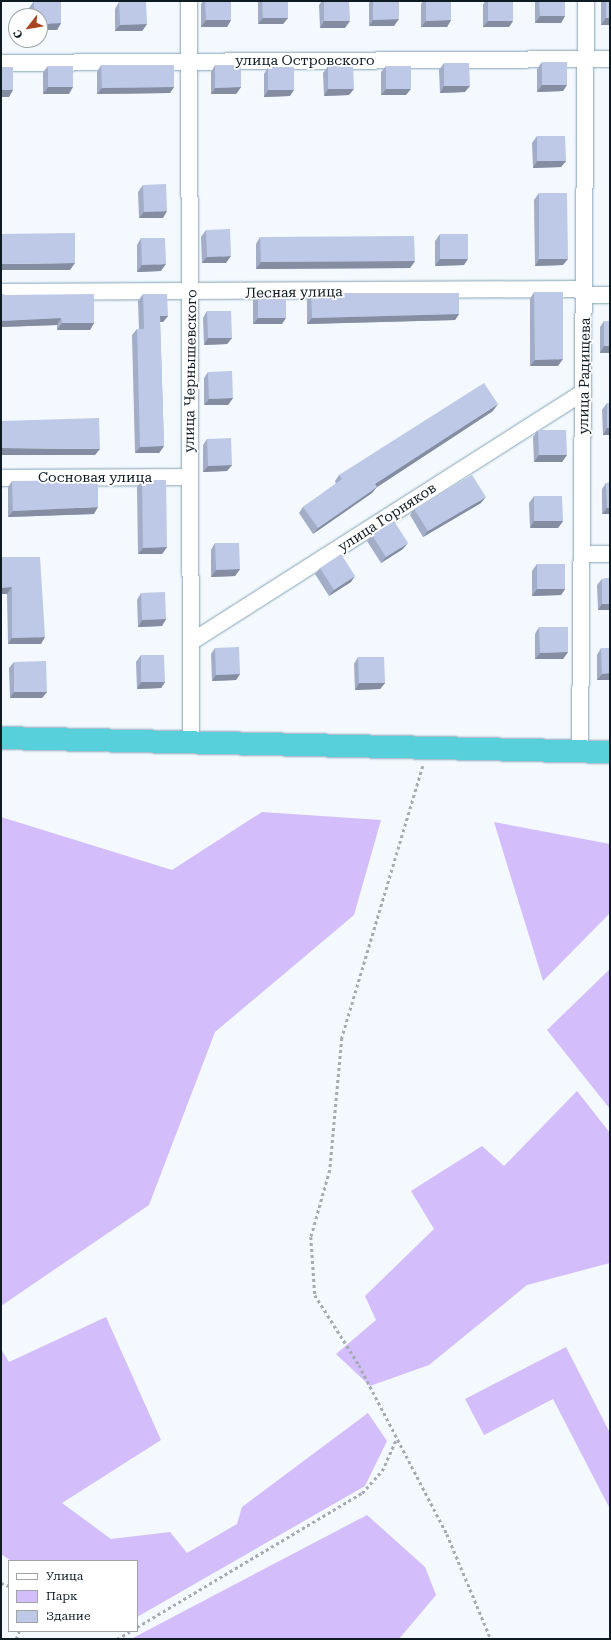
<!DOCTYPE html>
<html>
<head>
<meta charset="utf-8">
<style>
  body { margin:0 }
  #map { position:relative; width:611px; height:1640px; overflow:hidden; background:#f3f9fe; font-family:"Roboto Serif",serif }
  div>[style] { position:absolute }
  .green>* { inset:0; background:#d3bdfb }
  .path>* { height:2.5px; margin-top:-1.25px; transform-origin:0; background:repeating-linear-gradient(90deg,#a4acb2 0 3px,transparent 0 6px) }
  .roads { filter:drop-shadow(0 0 1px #83a2b5) drop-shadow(0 0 1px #83a2b5) }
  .street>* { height:16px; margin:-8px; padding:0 8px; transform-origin:8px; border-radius:8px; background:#fff }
  .highway>* { height:22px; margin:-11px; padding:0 11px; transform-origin:11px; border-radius:11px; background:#57d0db }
  .wall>* { inset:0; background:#a3adc7 }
  .shaded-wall>* { inset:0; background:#848da2 }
  .building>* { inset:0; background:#bdc9e7 }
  span { translate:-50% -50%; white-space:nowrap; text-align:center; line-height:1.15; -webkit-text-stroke:3.5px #fff; paint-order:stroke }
  .street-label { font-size:14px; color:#0f1b22 }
  .frame { position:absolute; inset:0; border:2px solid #0f1b22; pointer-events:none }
  .legend { position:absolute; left:8px; top:1560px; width:130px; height:72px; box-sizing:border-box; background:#fff; border:1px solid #9fa4a7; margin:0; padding:5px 7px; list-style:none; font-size:12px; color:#0f1b22 }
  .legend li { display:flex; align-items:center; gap:8px; height:20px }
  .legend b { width:20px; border:1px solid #9fa4a7 }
  .north { position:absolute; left:8px; top:8px; width:40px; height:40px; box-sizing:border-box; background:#fff; border:1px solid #9fa4a7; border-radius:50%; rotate:239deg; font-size:11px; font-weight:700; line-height:16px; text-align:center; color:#0f1b22 }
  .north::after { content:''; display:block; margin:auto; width:14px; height:18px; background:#aa431e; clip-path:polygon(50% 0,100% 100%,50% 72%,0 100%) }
</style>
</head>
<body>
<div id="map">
  <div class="green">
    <i style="clip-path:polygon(262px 812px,381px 820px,354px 915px,215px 1032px,149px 1205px,1px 1306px,1px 817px,172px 870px)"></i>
    <i style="clip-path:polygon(494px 822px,610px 844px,610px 913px,543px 981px)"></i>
    <i style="clip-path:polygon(610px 969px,610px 1109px,547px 1030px)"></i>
    <i style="clip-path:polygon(577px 1091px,610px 1133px,610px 1263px,527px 1285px,429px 1365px,370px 1386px,336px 1354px,376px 1320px,365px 1296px,434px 1229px,411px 1191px,482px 1146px,504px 1166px)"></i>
    <i style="clip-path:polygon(106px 1317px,161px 1440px,62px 1503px,111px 1539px,170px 1532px,187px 1553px,237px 1524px,242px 1507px,368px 1413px,387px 1441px,365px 1486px,137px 1617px,137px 1561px,11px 1561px,1px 1554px,1px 1349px,9px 1362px)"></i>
    <i style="clip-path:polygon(566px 1347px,610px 1433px,610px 1509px,553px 1399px,484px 1435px,465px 1399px)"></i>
    <i style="clip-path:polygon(367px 1515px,425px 1567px,436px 1595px,399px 1639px,131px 1639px)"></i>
  </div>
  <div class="path">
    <i style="left:423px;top:766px;width:284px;rotate:106.6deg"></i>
    <i style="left:342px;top:1038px;width:133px;rotate:95.2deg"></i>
    <i style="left:330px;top:1170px;width:70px;rotate:105.8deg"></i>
    <i style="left:311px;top:1237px;width:58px;rotate:86.1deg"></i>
    <i style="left:315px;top:1295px;width:83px;rotate:57.8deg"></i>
    <i style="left:359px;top:1365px;width:191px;rotate:62.5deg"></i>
    <i style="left:447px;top:1534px;width:114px;rotate:67.3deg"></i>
    <i style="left:1px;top:1583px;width:9px;rotate:21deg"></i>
    <i style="left:137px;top:1627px;width:262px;rotate:-30.8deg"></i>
    <i style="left:362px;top:1493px;width:30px;rotate:-48deg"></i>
    <i style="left:382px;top:1471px;width:34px;rotate:-66deg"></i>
    <i style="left:16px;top:1639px;width:9px;rotate:-69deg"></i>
    <i style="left:117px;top:1639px;width:16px;rotate:-30deg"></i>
  </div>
  <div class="roads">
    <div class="street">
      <i style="left:189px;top:1px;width:740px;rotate:89.85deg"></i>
      <i style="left:1px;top:63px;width:609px;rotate:-0.38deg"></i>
      <i style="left:1px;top:292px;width:575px;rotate:-0.3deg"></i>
      <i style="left:576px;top:289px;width:12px;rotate:31deg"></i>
      <i style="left:586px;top:295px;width:24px"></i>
      <i style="left:1px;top:478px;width:187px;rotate:-0.3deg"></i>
      <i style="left:583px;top:554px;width:27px"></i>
      <i style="left:191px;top:642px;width:465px;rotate:-32.5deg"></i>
      <i style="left:580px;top:751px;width:750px;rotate:-89.54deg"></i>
    </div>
    <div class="highway">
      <i style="left:1px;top:738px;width:609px;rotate:1.32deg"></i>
    </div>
  </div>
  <div class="wall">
    <i style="clip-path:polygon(34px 1px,61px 23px,57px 30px,40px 16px,29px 16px,29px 8px)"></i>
    <i style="clip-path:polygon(203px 1px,231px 1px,231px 20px,227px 27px,201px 27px,201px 4px)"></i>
    <i style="clip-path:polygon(258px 1px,262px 1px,288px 18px,283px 24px,258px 24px)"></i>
    <i style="clip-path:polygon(322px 1px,349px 1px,345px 28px,320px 28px,319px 5px)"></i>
    <i style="clip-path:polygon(370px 1px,399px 1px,394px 26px,369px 26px,369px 3px)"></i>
    <i style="clip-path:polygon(423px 1px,451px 1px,451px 20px,447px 27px,421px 27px,421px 4px)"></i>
    <i style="clip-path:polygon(485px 1px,513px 1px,513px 21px,509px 27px,483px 27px,483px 5px)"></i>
    <i style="clip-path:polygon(535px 1px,565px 1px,565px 16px,561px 23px,535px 23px)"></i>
    <i style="clip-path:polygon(602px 1px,610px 1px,610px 25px,601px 25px,601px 2px)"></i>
    <i style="clip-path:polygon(119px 2px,147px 24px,142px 31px,115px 31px,115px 9px)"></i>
    <i style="clip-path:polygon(542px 62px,567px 85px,563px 91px,537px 92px,537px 69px)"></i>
    <i style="clip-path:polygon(444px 63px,465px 92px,440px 93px,439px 70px)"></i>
    <i style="clip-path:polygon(101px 65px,174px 87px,170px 93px,97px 94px,97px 72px)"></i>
    <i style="clip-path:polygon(215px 65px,241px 87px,236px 94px,211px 94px,211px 72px)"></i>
    <i style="clip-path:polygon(48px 66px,69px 94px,43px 94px,43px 72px)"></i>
    <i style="clip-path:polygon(328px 66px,349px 95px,324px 96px,323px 73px)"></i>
    <i style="clip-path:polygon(386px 66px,406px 95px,381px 95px,381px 72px)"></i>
    <i style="clip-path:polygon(268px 67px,290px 96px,264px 97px,264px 74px)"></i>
    <i style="clip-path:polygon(537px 136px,566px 161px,561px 167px,533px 168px,532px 143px)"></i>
    <i style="clip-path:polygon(143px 185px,163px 218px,139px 218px,138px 192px)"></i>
    <i style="clip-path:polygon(539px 193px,563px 265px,535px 266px,534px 200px)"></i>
    <i style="clip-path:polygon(206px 230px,226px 263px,202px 263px,201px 237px)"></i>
    <i style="clip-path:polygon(440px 234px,464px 265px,435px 266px,435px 241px)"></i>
    <i style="clip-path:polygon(260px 237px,415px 261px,410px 268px,256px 269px,256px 244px)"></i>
    <i style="clip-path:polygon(141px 238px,161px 271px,137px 272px,137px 245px)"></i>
    <i style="clip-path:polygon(534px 292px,558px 366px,530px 366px,530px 299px)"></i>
    <i style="clip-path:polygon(311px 293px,459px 314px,455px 320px,307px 324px,307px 300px)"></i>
    <i style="clip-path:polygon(1px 294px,94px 323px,90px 330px,57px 330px,57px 325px,1px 327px)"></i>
    <i style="clip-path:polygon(143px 294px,168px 316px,163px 322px,160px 322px,164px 446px,159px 453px,135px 453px,132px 335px,137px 329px,139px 329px,138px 301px)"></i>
    <i style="clip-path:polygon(258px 294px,282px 324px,253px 324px,253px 300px)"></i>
    <i style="clip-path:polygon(207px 311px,232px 338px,227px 344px,204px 345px,203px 318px)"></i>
    <i style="clip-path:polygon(604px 321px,610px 353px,600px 353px,600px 327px)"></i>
    <i style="clip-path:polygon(208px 372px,233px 398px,228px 405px,204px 405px,204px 378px)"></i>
    <i style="clip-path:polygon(607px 403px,610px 403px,610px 435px,603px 435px,602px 410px)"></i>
    <i style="clip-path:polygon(493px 411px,377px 487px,372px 493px,313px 534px,299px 513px,303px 507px,336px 484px,335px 481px,339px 475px)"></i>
    <i style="clip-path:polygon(538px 430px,567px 455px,562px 462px,534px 462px,533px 437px)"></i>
    <i style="clip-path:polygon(207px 439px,232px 465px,227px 471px,203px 472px,203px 445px)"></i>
    <i style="clip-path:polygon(142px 480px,167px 547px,162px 554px,138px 554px,137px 487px)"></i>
    <i style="clip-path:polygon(12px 481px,94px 514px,8px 517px,8px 487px)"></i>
    <i style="clip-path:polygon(606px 483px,610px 514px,602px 514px,602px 489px)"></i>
    <i style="clip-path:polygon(534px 496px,563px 521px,558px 528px,530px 528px,529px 503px)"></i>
    <i style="clip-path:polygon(481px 503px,423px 537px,410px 515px,414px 509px)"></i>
    <i style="clip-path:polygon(372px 535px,403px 549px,381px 563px,367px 541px)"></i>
    <i style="clip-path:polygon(215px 543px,240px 569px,235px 576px,211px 577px,211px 550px)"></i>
    <i style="clip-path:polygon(1px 557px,41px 644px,8px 644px,7px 594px,1px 594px)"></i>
    <i style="clip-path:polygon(537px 564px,565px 589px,561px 595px,532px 596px,532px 571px)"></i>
    <i style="clip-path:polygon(320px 568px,351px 582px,329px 596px,315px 574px)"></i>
    <i style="clip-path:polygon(610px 578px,610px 610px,598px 610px,597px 585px,602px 579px)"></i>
    <i style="clip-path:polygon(141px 593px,166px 619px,162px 626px,138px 627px,137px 600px)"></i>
    <i style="clip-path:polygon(539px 627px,568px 652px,563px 659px,535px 659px,535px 634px)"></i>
    <i style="clip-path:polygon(215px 648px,240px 674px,236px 680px,212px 681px,211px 654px)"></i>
    <i style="clip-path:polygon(601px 648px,610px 680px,597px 680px,597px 655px)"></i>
    <i style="clip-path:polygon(141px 655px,165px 682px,161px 688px,137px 689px,136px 662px)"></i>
    <i style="clip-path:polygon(358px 657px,385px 683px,380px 689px,355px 690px,354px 664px)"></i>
    <i style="clip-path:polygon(14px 662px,47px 692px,42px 698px,10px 698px,9px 668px)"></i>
  </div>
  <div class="shaded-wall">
    <i style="clip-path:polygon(540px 16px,565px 16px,561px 23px,535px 23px)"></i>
    <i style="clip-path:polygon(263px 18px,288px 18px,283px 24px,258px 24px)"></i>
    <i style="clip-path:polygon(606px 18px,610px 18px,610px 25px,601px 25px)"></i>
    <i style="clip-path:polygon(399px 19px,394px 26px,369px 26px,373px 20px)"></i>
    <i style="clip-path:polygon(206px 20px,231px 20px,227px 27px,201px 27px)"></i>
    <i style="clip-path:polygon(451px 20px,447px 27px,421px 27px,426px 21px)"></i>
    <i style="clip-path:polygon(324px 21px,350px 21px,345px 28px,320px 28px)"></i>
    <i style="clip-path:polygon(488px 21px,513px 21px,509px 27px,483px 27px)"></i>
    <i style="clip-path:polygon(61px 23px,57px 30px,40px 30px,40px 24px)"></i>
    <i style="clip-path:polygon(147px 24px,142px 31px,115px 31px,120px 25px)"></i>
    <i style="clip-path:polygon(542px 85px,567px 85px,563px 91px,537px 92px)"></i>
    <i style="clip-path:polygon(444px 86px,470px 86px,465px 92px,440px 93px)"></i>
    <i style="clip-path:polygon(48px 87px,73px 87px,69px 94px,43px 94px)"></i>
    <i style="clip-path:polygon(174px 87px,170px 93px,97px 94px,102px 88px)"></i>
    <i style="clip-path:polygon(241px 87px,236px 94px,211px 94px,215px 88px)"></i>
    <i style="clip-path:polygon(328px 89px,354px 89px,349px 95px,324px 96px)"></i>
    <i style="clip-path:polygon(386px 89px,411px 89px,406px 95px,381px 95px)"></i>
    <i style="clip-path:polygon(1px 90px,13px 90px,9px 97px,1px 97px)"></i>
    <i style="clip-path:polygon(268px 90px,294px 90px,290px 96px,264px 97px)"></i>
    <i style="clip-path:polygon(537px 161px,566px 161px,561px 167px,533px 168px)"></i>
    <i style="clip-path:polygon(167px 211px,163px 218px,139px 218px,144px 212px)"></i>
    <i style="clip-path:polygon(231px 256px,226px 263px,202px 263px,207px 257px)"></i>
    <i style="clip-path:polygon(440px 259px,468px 259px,464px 265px,435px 266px)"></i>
    <i style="clip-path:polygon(539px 259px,568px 259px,563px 265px,535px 266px)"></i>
    <i style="clip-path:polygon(415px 261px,410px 268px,256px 269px,261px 262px)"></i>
    <i style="clip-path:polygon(75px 263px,70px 270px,1px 270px,1px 264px)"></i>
    <i style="clip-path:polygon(166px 264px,161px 271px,137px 272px,142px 265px)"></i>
    <i style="clip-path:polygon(459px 314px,455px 320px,307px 324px,312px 318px)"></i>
    <i style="clip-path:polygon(160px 316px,168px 316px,163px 322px,156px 322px)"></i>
    <i style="clip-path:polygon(61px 318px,57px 325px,1px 327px,1px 321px)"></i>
    <i style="clip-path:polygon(258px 318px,286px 318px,282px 324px,253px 324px)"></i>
    <i style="clip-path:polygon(62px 323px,94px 323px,90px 330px,57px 330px)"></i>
    <i style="clip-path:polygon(208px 338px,232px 338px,227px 344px,204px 345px)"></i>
    <i style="clip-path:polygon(604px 346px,610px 346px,610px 353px,600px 353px)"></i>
    <i style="clip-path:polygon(563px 359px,558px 366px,530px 366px,535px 360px)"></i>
    <i style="clip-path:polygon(233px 398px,228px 405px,204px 405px,209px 399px)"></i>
    <i style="clip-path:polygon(498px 404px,493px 411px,371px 491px,375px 484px)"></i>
    <i style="clip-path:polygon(607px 428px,610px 428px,610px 435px,603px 435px)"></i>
    <i style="clip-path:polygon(164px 446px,159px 453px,135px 453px,140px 447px)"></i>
    <i style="clip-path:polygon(1px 448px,100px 449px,95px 455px,1px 455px)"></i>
    <i style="clip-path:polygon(539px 455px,567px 455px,562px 462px,534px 462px)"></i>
    <i style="clip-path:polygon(232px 465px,227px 471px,203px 472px,208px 466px)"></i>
    <i style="clip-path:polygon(377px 487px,372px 493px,313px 534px,318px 528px)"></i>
    <i style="clip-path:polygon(486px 497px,481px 503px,423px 537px,428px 531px)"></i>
    <i style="clip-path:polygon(98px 507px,94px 514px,8px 517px,13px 511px)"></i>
    <i style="clip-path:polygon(607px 508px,610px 508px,610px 514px,602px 514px)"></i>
    <i style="clip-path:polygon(534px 521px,563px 521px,558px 528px,530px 528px)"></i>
    <i style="clip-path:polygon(408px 543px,403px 549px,381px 563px,386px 557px)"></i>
    <i style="clip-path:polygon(167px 547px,162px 554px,138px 554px,143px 548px)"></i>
    <i style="clip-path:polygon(240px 569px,235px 576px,211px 577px,216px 570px)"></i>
    <i style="clip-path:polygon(355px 576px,351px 582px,329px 596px,334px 590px)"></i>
    <i style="clip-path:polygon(12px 587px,7px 594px,1px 594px,1px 588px)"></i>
    <i style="clip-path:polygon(537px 589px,565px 589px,561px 595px,532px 596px)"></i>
    <i style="clip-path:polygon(602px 604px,610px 604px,610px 610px,598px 610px)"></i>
    <i style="clip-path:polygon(166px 619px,162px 626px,138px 627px,142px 620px)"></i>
    <i style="clip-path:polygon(45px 637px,41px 644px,8px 644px,12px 638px)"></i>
    <i style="clip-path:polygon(568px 652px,563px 659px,535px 659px,540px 653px)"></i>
    <i style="clip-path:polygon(610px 673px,610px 680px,597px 680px,602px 674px)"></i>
    <i style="clip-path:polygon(240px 674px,236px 680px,212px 681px,216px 675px)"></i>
    <i style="clip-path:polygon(141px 682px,165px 682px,161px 688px,137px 689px)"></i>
    <i style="clip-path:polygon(359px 683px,385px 683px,380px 689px,355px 690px)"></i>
    <i style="clip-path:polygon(14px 692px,47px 692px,42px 698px,10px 698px)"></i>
  </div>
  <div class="building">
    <i style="clip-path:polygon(34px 1px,61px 1px,61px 23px,40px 24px,40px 16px,34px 16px)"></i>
    <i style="clip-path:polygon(205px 1px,231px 1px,231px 20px,206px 20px)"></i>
    <i style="clip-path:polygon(262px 1px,288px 1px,288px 18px,263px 18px)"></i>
    <i style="clip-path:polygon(324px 1px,349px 1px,350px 21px,324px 21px)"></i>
    <i style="clip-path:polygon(373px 1px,399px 1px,399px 19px,373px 20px)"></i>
    <i style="clip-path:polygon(426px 1px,451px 1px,451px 20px,426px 21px)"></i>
    <i style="clip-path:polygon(488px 1px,513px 1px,513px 21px,488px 21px)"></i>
    <i style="clip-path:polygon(539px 1px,565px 1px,565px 16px,540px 16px)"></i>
    <i style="clip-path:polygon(606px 1px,610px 1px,610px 18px,606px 18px)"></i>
    <i style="clip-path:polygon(119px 2px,146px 2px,147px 24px,120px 25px)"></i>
    <i style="clip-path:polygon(542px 62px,567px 62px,567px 85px,542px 85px)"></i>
    <i style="clip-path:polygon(444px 63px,469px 63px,470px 86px,444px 86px)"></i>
    <i style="clip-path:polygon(101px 65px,174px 65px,174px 87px,102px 88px)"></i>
    <i style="clip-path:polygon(215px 65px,241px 65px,241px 87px,215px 88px)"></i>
    <i style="clip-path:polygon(48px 66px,73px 66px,73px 87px,48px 87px)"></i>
    <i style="clip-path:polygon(328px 66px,353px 66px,354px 89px,328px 89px)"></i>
    <i style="clip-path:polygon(386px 66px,411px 66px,411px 89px,386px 89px)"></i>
    <i style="clip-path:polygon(1px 67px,13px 67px,13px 90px,1px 90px)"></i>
    <i style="clip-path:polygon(268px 67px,294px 67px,294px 90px,268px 90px)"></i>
    <i style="clip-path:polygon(537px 136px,565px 136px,566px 161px,537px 161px)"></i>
    <i style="clip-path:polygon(166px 184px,167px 211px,144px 212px,143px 185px)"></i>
    <i style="clip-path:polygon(539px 193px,567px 193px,568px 259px,539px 259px)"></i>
    <i style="clip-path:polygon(230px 229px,231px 256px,207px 257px,206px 230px)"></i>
    <i style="clip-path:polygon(75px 233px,75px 263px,1px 264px,1px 234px)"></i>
    <i style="clip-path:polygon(440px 234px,468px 234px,468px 259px,440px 259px)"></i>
    <i style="clip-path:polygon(414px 236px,415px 261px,261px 262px,260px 237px)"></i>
    <i style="clip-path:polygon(141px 238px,165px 238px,166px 264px,142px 265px)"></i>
    <i style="clip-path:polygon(534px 292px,563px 292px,563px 359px,535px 360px)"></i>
    <i style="clip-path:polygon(286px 293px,286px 318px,258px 318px,258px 294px)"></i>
    <i style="clip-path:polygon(311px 293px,459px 293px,459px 314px,312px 318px)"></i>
    <i style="clip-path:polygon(1px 294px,6px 295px,94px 294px,94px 323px,62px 323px,61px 318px,1px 321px)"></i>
    <i style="clip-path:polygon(143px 294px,167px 294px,168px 316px,160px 316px,164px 446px,140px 447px,137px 329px,144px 329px)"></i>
    <i style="clip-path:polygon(207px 311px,231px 311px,232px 338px,208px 338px)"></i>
    <i style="clip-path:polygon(604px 321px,610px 321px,610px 346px,604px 346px)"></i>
    <i style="clip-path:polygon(232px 371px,233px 398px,209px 399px,208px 372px)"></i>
    <i style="clip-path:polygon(484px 383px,498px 404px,375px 484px,377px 487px,318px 528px,303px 507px,342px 479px,339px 475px)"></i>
    <i style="clip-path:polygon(607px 403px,610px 403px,610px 428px,607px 428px)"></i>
    <i style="clip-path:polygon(99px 418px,100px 449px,1px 448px,1px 421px)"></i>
    <i style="clip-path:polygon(538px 430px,566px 430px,567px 455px,539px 455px)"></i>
    <i style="clip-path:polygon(231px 438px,232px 465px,208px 466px,207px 439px)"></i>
    <i style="clip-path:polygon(472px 475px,486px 497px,428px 531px,414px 509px)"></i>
    <i style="clip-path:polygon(98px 480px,98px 507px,13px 511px,12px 481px)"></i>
    <i style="clip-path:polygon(142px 480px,166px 480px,167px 547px,143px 548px)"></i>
    <i style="clip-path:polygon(610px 482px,610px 508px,607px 508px,606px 483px)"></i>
    <i style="clip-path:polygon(534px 496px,562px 496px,563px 521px,534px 521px)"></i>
    <i style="clip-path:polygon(394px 521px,408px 543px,386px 557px,372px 535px)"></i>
    <i style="clip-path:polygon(215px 543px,239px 543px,240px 569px,216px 570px)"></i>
    <i style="clip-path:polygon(341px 554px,355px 576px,334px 590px,320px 568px)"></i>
    <i style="clip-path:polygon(1px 557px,40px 557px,45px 637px,12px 638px,12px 587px,1px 588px)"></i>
    <i style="clip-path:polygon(537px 564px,565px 564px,565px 589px,537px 589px)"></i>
    <i style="clip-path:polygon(610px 578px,610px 604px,602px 604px,602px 579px)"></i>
    <i style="clip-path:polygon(165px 592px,166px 619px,142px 620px,141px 593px)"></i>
    <i style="clip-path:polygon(539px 627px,568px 627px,568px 652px,540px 653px)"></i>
    <i style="clip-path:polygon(239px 647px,240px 674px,216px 675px,215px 648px)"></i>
    <i style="clip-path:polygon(601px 648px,610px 648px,610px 673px,602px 674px)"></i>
    <i style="clip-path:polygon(141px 655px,164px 655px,165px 682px,141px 682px)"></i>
    <i style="clip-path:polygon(358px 657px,384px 657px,385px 683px,359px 683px)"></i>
    <i style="clip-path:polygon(46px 661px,47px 692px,14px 692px,14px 662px)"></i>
  </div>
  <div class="street-label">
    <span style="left:305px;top:60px">улица Островского</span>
    <span style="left:294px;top:292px;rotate:-1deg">Лесная улица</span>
    <span style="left:190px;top:371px;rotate:-89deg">улица Чернышевского</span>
    <span style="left:584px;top:376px;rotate:-89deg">улица Радищева</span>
    <span style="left:95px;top:477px">Сосновая улица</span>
    <span style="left:387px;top:517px;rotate:-33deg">улица Горняков</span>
  </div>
  <div class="frame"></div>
  <ul class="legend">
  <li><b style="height:5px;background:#fff"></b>Улица</li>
  <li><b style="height:11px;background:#d3bdfb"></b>Парк</li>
  <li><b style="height:11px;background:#bdc9e7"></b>Здание</li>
  </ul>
  <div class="north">С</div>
</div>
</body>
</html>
